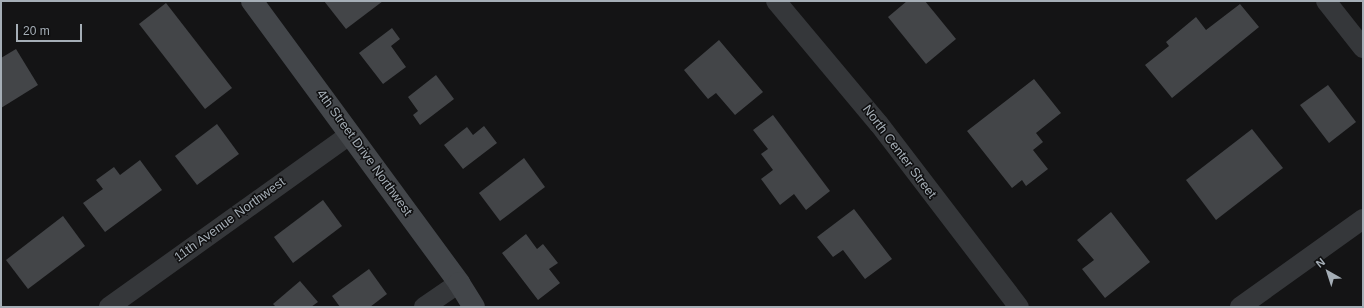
<!DOCTYPE html>
<html>
<head>
<meta charset="utf-8">
<style>
  body { margin:0 }
  #map { position:relative; width:1364px; height:308px; overflow:hidden; background:#141415; font-family:Arial,sans-serif }
  div>[style] { position:absolute }
  .building>* { inset:0; background:#434548 }
  .minor>* { height:20px; margin:-10px; padding:0 10px; transform-origin:10px; border-radius:10px; background:#35373a }
  .secondary>* { height:22px; margin:-11px; padding:0 11px; transform-origin:11px; border-radius:11px; background:#43464a }
  span { translate:-50% -50%; white-space:nowrap; text-align:center; line-height:1.15; -webkit-text-stroke:3px #0f0f10; paint-order:stroke }
  .street-label { font-size:13px; color:#a5aeb6 }
  .frame { position:absolute; inset:0; border:2px solid #a5aeb6; pointer-events:none }
  .north { position:absolute; left:1308px; top:252px; width:40px; height:40px; -webkit-text-stroke:3px #0f0f10; paint-order:stroke; rotate:321deg; font-size:11px; font-weight:700; line-height:16px; text-align:center; color:#a5aeb6 }
  .north::after { content:''; display:block; margin:auto; width:14px; height:18px; background:#a5aeb6; clip-path:polygon(50% 0,100% 100%,50% 72%,0 100%) }
  .scale { position:absolute; left:16px; top:24px; width:66px; height:18px; box-sizing:border-box; border:2px solid #a5aeb6; border-top:0; padding-left:5px; font-size:12px; line-height:14px; white-space:nowrap; color:#a5aeb6; -webkit-text-stroke:3px #0f0f10; paint-order:stroke }
</style>
</head>
<body>
<div id="map">
  <div class="building">
    <i style="clip-path:polygon(324px 1px,383px 1px,346px 29px)"></i>
    <i style="clip-path:polygon(907px 1px,925px 1px,956px 39px,926px 64px,888px 17px)"></i>
    <i style="clip-path:polygon(166px 3px,232px 88px,205px 109px,139px 24px)"></i>
    <i style="clip-path:polygon(1240px 4px,1259px 27px,1172px 98px,1145px 65px,1169px 46px,1166px 42px,1196px 17px,1206px 30px)"></i>
    <i style="clip-path:polygon(392px 28px,400px 39px,391px 46px,406px 67px,383px 84px,359px 53px)"></i>
    <i style="clip-path:polygon(719px 40px,763px 92px,735px 115px,716px 93px,708px 99px,684px 70px)"></i>
    <i style="clip-path:polygon(16px 49px,38px 85px,1px 108px,1px 58px)"></i>
    <i style="clip-path:polygon(436px 75px,454px 99px,420px 125px,413px 115px,418px 111px,408px 97px)"></i>
    <i style="clip-path:polygon(1034px 79px,1061px 113px,1036px 133px,1043px 142px,1033px 150px,1048px 169px,1026px 186px,1022px 180px,1012px 188px,967px 131px)"></i>
    <i style="clip-path:polygon(1328px 85px,1356px 122px,1329px 143px,1300px 105px)"></i>
    <i style="clip-path:polygon(773px 115px,830px 191px,806px 210px,794px 194px,780px 205px,761px 179px,773px 170px,761px 154px,768px 149px,753px 130px)"></i>
    <i style="clip-path:polygon(217px 124px,239px 154px,197px 185px,175px 156px)"></i>
    <i style="clip-path:polygon(484px 126px,497px 143px,463px 169px,444px 145px,467px 127px,473px 135px)"></i>
    <i style="clip-path:polygon(1252px 129px,1283px 168px,1216px 220px,1186px 180px)"></i>
    <i style="clip-path:polygon(524px 158px,545px 187px,500px 221px,479px 193px)"></i>
    <i style="clip-path:polygon(140px 160px,162px 190px,105px 232px,83px 203px,103px 189px,96px 180px,114px 167px,120px 175px)"></i>
    <i style="clip-path:polygon(323px 200px,342px 226px,293px 263px,274px 237px)"></i>
    <i style="clip-path:polygon(854px 209px,892px 259px,865px 279px,843px 250px,833px 257px,817px 237px)"></i>
    <i style="clip-path:polygon(1111px 212px,1150px 262px,1105px 298px,1082px 269px,1094px 260px,1077px 240px)"></i>
    <i style="clip-path:polygon(63px 216px,85px 246px,28px 289px,6px 260px)"></i>
    <i style="clip-path:polygon(526px 234px,537px 249px,543px 244px,558px 263px,549px 269px,560px 283px,538px 300px,502px 253px)"></i>
    <i style="clip-path:polygon(369px 269px,387px 294px,370px 307px,340px 307px,332px 296px)"></i>
    <i style="clip-path:polygon(300px 281px,318px 302px,311px 307px,276px 307px,273px 304px)"></i>
  </div>
  <div class="minor">
    <i style="left:776px;top:1px;width:160px;rotate:50.1deg"></i>
    <i style="left:879px;top:124px;width:230px;rotate:52.6deg"></i>
    <i style="left:1326px;top:1px;width:60px;rotate:51.8deg"></i>
    <i style="left:109px;top:307px;width:297px;rotate:-35.6deg"></i>
    <i style="left:424px;top:307px;width:42px;rotate:-34.4deg"></i>
    <i style="left:1240px;top:307px;width:151px;rotate:-35.6deg"></i>
  </div>
  <div class="secondary">
    <i style="left:252px;top:1px;width:350px;rotate:53.7deg"></i>
    <i style="left:459px;top:283px;width:28px;rotate:58deg"></i>
  </div>
  <div class="street-label">
    <span style="left:899px;top:152px;rotate:53deg">North Center Street</span>
    <span style="left:364px;top:153px;rotate:54deg">4th Street Drive Northwest</span>
    <span style="left:230px;top:220px;rotate:-36deg">11th Avenue Northwest</span>
  </div>
  <div class="frame"></div>
  <div class="north">N</div>
  <div class="scale">20 m</div>
</div>
</body>
</html>
